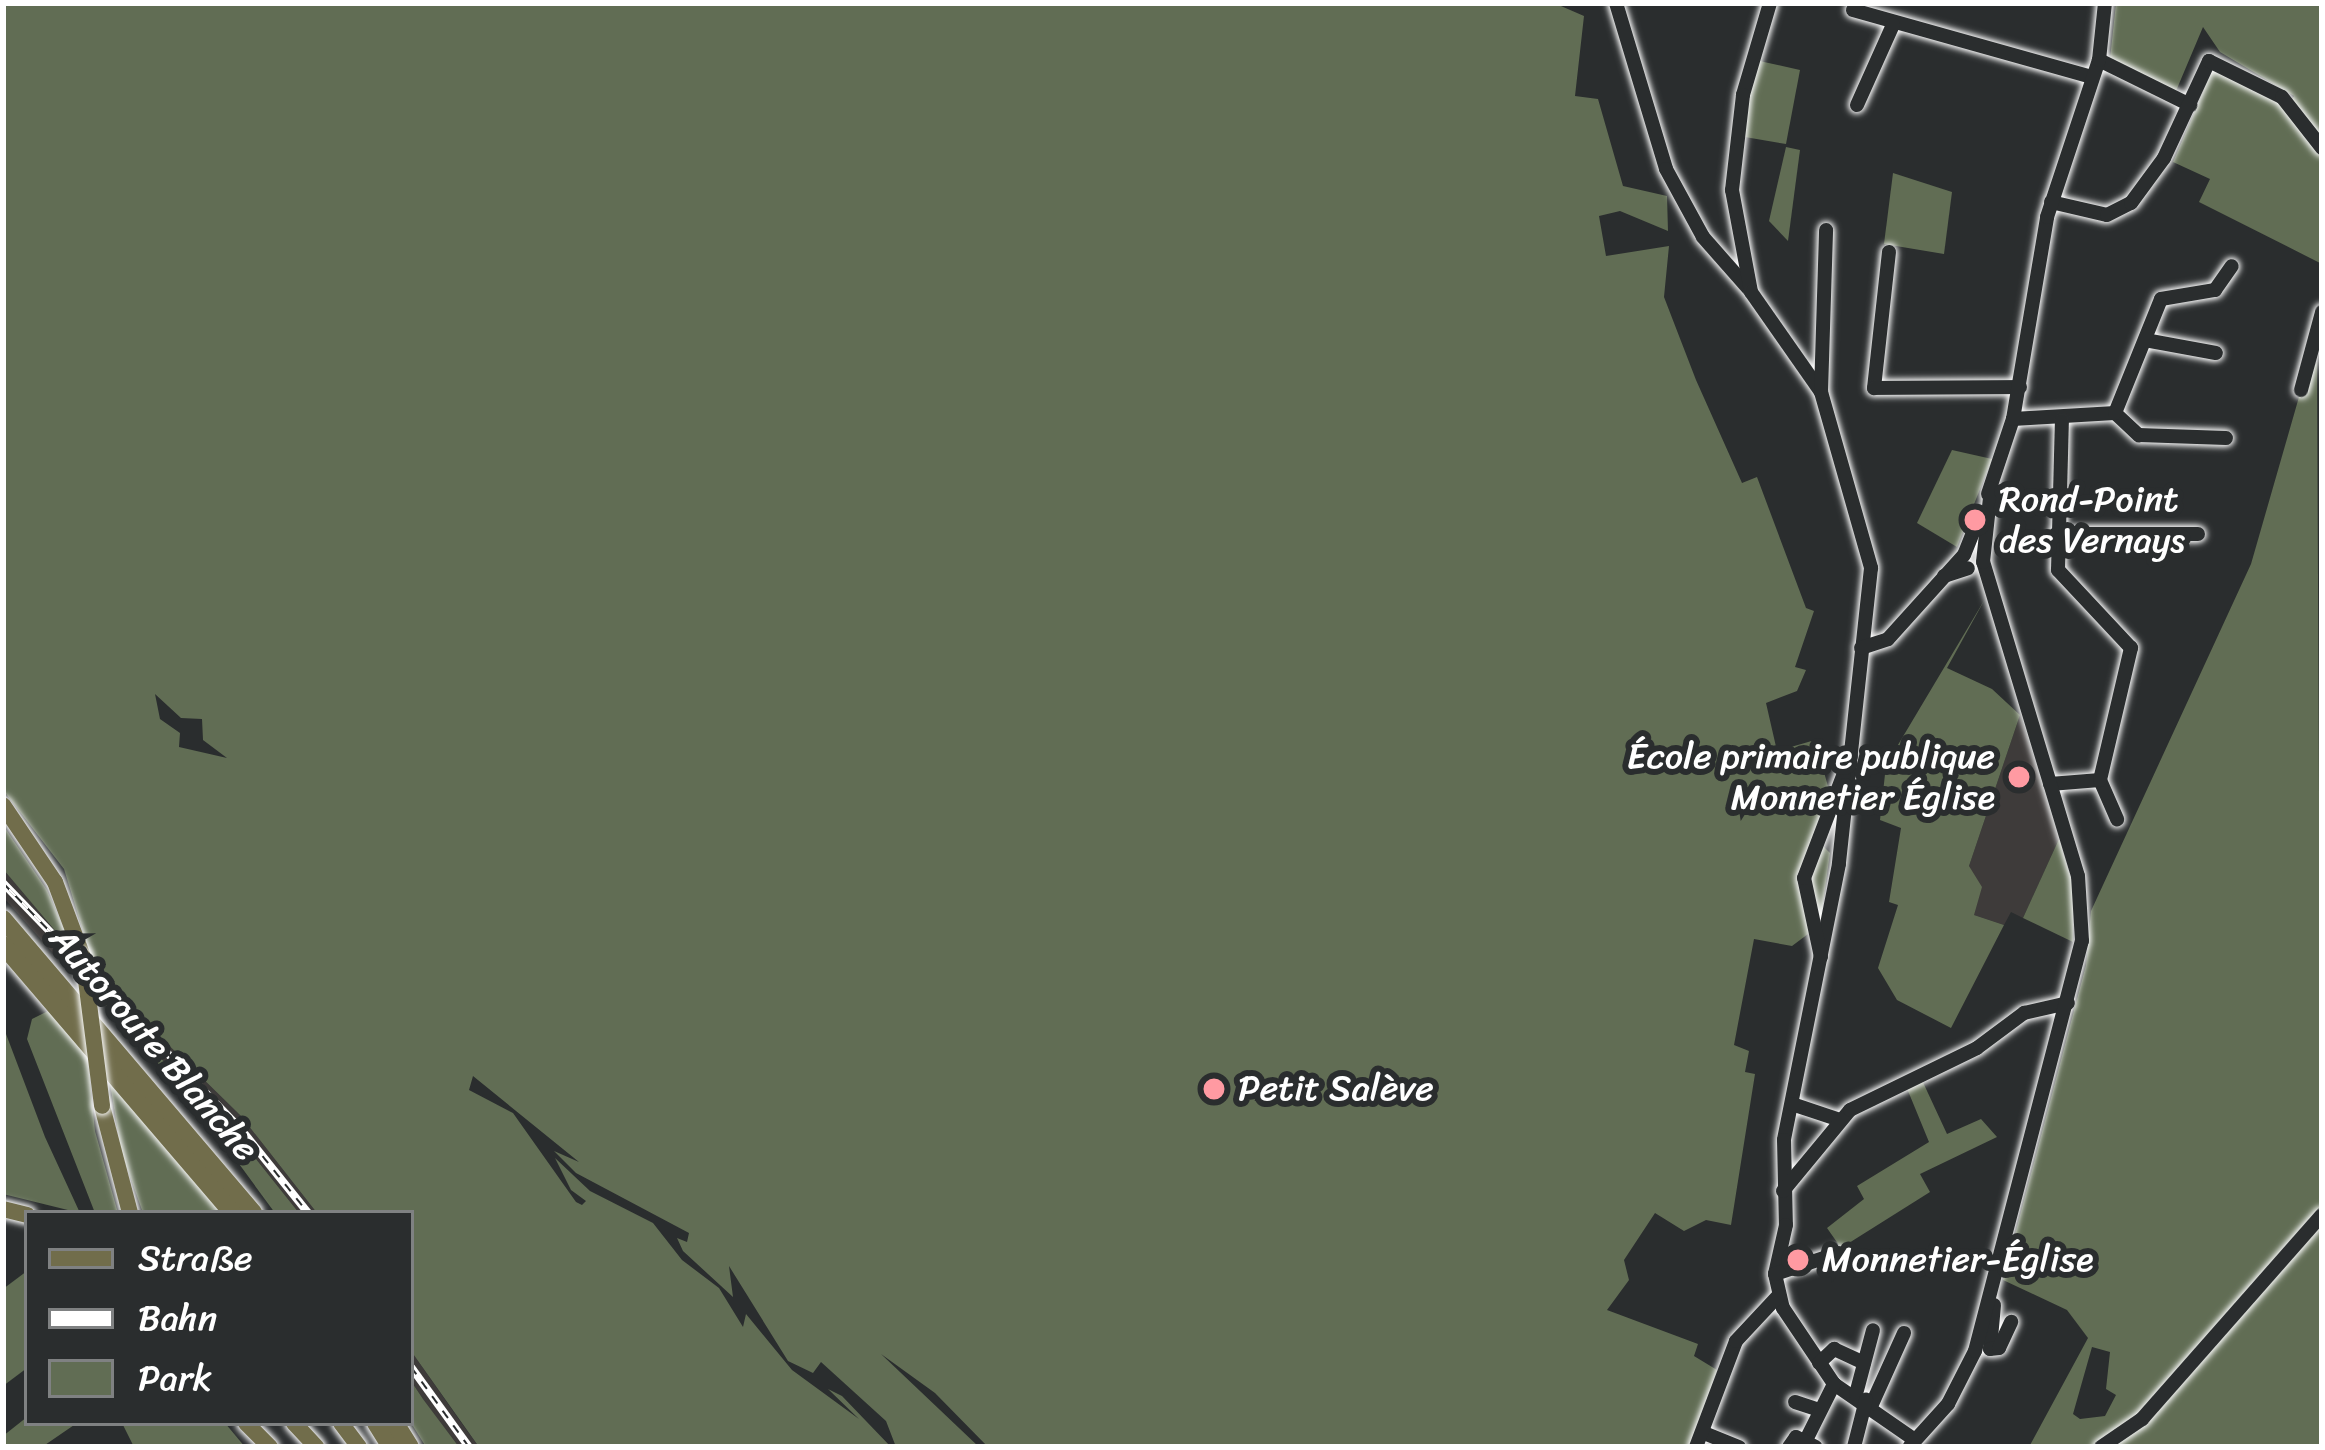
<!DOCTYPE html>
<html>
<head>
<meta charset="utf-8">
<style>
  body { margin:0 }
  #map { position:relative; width:2325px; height:1450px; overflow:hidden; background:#2a2d2e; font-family:Sriracha,sans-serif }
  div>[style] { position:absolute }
  .built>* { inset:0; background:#3e3b3a }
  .green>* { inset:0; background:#616d54 }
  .roads { filter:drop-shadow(0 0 3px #fff) drop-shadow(0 0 3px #fff) }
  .minor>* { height:14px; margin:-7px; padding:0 7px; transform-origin:7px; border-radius:7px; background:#2a2d2e }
  .major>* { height:16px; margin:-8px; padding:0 8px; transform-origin:8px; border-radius:8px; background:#716d4b }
  .highway>* { height:18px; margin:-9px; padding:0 9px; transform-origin:9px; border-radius:9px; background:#716d4b }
  .rail>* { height:8px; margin-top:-4px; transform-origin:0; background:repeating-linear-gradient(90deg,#2a2d2e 0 9px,#fff 0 18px); box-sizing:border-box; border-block:3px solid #fff }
  .bridges { filter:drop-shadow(0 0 3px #fff) drop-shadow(0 0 3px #fff) }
  .major-bridge>* { height:16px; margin:-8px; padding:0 8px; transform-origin:8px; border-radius:8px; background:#716d4b }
  .dots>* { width:33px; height:33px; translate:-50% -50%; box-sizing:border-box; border:6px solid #2a2d2e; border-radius:50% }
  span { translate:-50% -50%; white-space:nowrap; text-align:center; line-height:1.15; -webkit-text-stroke:12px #2a2d2e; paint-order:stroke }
  .poi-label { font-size:36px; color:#fff }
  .left { translate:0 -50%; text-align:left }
  .right { translate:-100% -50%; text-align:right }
  .street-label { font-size:36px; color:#fff }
  .frame { position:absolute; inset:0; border:6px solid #fff; pointer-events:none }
  .legend { position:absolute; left:24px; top:1210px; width:390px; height:216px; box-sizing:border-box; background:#2a2d2e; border:3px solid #7f8182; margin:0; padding:15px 21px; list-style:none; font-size:36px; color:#fff }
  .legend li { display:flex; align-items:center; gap:24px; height:60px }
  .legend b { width:60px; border:3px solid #7f8182 }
</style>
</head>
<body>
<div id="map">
  <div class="built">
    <i style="clip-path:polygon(2020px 715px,2059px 839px,2023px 918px,2011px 912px,2004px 925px,1974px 915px,1969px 866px)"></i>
    <i style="clip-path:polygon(3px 869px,74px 953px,79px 982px,3px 897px)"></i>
    <i style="clip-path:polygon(96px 974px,241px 1116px,317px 1213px,299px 1213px,228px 1124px,100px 999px)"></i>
    <i style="clip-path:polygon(411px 1351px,460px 1421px,479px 1447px,459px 1447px,423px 1399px,411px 1381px)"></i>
  </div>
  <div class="green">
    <i style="clip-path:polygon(evenodd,3px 3px,1554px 3px,1584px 16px,1575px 96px,1598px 99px,1623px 186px,1667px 196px,1668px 231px,1620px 211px,1599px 216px,1606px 256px,1669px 246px,1664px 297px,1696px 380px,1742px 483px,1757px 477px,1806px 608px,1814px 611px,1795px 667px,1806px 670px,1797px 691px,1766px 703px,1777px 751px,1815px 740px,1829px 790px,1814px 837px,1830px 853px,1820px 925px,1792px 946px,1754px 939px,1734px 1045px,1749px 1051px,1745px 1072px,1755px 1074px,1731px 1225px,1706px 1220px,1684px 1231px,1655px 1213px,1624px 1260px,1629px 1280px,1607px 1310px,1698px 1344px,1694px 1356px,1717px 1370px,1691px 1447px,988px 1447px,935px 1393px,881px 1354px,979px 1447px,896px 1447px,886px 1421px,821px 1362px,813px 1373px,788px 1361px,729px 1266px,733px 1297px,683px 1251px,677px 1238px,687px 1242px,689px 1233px,576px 1173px,554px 1151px,579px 1162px,473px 1076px,469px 1090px,513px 1113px,576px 1202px,582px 1205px,586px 1201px,571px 1190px,555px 1158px,590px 1191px,653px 1223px,682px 1260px,719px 1288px,743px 1327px,746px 1314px,792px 1370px,859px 1419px,828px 1389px,842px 1396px,891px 1447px,479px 1447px,411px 1351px,411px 1213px,317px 1213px,241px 1116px,96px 974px,64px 869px,3px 790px,3px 3px,155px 694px,181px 718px,202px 719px,203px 740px,227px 758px,179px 747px,180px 733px,160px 719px,155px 694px)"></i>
    <i style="clip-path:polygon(2116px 3px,2322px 3px,2322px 264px,2199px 202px,2210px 179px,2173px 162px,2213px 69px,2289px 105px,2294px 96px,2220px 52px,2203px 27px,2176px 91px,2110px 59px)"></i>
    <i style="clip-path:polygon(1755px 60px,1800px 70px,1786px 144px,1739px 136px)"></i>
    <i style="clip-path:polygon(1786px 147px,1800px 150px,1788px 241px,1769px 221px)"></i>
    <i style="clip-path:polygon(1893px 173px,1952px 192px,1944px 254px,1884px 244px)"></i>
    <i style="clip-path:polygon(evenodd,2317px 362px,2322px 1447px,2029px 1447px,2088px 1338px,2067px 1310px,2003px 1280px,2086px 965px,2091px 911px,2251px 564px,2301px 390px,2317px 362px,2092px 1347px,2110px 1352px,2106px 1389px,2116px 1395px,2105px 1416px,2080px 1419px,2073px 1414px,2092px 1347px)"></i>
    <i style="clip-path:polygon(1952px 450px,1992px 459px,1957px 547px,1917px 523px)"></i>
    <i style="clip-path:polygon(1985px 599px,1947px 668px,1992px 689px,2020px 715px,1969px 866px,1982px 887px,1974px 915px,2004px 925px,1951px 1028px,1897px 1000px,1878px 968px,1898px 905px,1889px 902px,1901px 828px,1880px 820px,1886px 765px)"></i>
    <i style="clip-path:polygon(3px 825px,47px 890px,74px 953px,3px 869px)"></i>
    <i style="clip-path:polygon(2059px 839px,2073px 886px,2073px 942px,2023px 918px)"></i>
    <i style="clip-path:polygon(100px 999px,228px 1124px,299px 1213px,275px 1213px,195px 1104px)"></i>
    <i style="clip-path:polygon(48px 1011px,87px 1052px,95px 1131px,118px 1213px,95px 1213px,27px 1039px,32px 1019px)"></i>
    <i style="clip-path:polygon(3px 1026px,45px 1137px,80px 1213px,3px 1194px)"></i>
    <i style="clip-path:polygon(109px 1077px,169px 1148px,220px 1213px,143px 1213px,121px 1151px)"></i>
    <i style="clip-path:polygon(1921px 1078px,1947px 1134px,1981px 1119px,1997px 1137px,1920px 1174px,1930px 1192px,1841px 1248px,1827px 1228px,1864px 1199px,1857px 1186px,1929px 1142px,1906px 1086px)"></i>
    <i style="clip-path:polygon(27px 1271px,27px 1368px,3px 1386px,3px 1289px)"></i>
    <i style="clip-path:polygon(411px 1381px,423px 1399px,459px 1447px,426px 1447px,411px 1423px)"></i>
    <i style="clip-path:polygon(27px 1417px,27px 1423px,77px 1423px,42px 1447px,3px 1447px,3px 1436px)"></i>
    <i style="clip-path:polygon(122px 1423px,225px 1423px,245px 1447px,134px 1447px)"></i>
  </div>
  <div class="roads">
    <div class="minor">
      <i style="left:1616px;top:3px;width:173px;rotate:73.2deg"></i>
      <i style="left:1666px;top:169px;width:77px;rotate:61.4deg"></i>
      <i style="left:1703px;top:237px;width:68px;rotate:48.6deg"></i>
      <i style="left:1770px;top:3px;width:96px;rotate:106.4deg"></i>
      <i style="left:1743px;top:95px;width:96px;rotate:96.6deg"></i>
      <i style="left:1732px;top:190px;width:104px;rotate:79.4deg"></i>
      <i style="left:1751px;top:292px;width:122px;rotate:55deg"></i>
      <i style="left:1821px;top:392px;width:183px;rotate:74.1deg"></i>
      <i style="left:1871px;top:568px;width:298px;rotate:96.2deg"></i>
      <i style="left:1839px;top:864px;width:281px;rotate:101.3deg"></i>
      <i style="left:1784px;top:1140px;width:85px;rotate:88.7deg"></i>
      <i style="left:1786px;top:1225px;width:50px;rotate:102.7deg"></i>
      <i style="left:1775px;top:1274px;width:35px;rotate:77deg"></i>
      <i style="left:1783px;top:1308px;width:92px;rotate:56.1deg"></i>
      <i style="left:1834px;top:1384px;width:98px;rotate:34.7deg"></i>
      <i style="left:1853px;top:10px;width:248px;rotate:15.7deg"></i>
      <i style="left:2099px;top:60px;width:102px;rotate:26.3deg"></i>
      <i style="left:1857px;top:105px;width:88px;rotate:-65.8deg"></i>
      <i style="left:2051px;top:202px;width:57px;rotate:13.1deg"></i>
      <i style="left:2107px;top:215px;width:27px;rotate:-27deg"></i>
      <i style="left:2131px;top:203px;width:56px;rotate:-53.7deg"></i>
      <i style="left:2164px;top:158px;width:107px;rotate:-65.1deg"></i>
      <i style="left:2209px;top:61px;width:81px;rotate:26.3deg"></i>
      <i style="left:2282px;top:97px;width:65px;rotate:51.9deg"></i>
      <i style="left:1889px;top:252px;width:137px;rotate:96.3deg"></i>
      <i style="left:1874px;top:388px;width:146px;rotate:-0.4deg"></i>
      <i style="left:2145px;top:340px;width:72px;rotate:10.4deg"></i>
      <i style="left:2301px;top:390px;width:81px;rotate:-74.9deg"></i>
      <i style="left:1821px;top:392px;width:162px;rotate:-88.2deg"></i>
      <i style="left:2115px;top:413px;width:33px;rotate:43deg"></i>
      <i style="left:2139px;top:435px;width:87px;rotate:2deg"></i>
      <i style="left:2013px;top:419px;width:102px;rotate:-3.4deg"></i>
      <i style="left:2115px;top:413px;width:123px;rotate:-68deg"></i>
      <i style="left:2161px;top:299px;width:55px;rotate:-9.5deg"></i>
      <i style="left:2215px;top:290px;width:29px;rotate:-55deg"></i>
      <i style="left:1988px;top:494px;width:79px;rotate:-71.6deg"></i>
      <i style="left:2013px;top:419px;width:205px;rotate:-80.4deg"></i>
      <i style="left:2047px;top:217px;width:165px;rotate:-71.7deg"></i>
      <i style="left:2099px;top:60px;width:57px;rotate:-84deg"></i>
      <i style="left:2056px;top:534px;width:142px"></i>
      <i style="left:1944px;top:576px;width:25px;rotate:-18deg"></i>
      <i style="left:1861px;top:648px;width:28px;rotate:-18deg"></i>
      <i style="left:1888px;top:639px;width:113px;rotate:-47.9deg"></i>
      <i style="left:1964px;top:555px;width:43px;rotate:-68.2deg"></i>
      <i style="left:2100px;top:780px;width:43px;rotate:66.4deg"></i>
      <i style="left:2050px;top:784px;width:50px;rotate:-4.6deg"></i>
      <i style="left:2100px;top:780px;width:136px;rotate:-76.8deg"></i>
      <i style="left:2131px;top:648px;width:107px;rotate:-133.1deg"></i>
      <i style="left:2058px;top:570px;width:150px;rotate:-88.5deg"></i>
      <i style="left:1821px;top:957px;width:81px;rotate:-102.1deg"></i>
      <i style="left:1804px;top:878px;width:112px;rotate:-69.1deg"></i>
      <i style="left:1792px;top:1104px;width:51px;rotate:18.4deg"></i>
      <i style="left:1783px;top:1191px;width:105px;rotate:-50.4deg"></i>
      <i style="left:1850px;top:1110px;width:141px;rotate:-26deg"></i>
      <i style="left:1977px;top:1048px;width:59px;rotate:-36.7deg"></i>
      <i style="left:2024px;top:1013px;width:45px;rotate:-12.8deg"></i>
      <i style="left:1775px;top:1274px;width:67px;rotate:-18.2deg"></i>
      <i style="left:1994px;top:1305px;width:44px;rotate:95.2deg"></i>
      <i style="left:1990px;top:1349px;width:9px;rotate:-6deg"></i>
      <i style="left:1999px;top:1348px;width:29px;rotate:-65deg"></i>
      <i style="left:1819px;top:1363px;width:21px;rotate:-43deg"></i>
      <i style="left:1834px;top:1349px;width:33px;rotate:25deg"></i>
      <i style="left:1856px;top:1394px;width:66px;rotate:-75.1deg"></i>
      <i style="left:1795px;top:1402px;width:26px;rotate:18deg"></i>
      <i style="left:1872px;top:1404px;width:78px;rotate:-65.7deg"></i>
      <i style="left:1704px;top:1433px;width:38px;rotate:22deg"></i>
      <i style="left:1806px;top:1440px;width:63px;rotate:-63.4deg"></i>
      <i style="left:1910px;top:1446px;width:57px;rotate:-47.9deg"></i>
      <i style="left:1948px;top:1404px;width:59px;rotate:-63deg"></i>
      <i style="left:1975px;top:1351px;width:424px;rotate:-75.4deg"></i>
      <i style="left:2082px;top:941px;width:65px;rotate:-93.5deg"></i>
      <i style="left:2078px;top:876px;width:328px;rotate:-106.8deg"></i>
      <i style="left:1983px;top:562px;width:74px;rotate:-83.8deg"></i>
      <i style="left:1696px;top:1447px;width:113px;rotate:-69.3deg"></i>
      <i style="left:1736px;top:1341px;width:62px;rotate:-47deg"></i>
      <i style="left:1789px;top:1447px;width:12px;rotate:-55deg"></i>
      <i style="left:1796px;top:1437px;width:22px;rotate:27deg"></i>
      <i style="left:1854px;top:1447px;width:49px;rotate:-75.7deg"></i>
      <i style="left:2101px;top:1447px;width:50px;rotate:-34.3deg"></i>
      <i style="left:2142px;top:1419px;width:272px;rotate:-48.6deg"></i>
    </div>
    <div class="major">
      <i style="left:3px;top:805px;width:93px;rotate:56deg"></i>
      <i style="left:55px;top:882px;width:80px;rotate:69.5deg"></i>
      <i style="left:102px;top:1106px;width:111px;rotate:75.3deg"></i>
      <i style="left:3px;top:1209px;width:25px;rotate:14deg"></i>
      <i style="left:246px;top:1423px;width:34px;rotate:45deg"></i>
      <i style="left:294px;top:1423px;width:33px;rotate:47deg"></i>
      <i style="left:341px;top:1423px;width:30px;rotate:53deg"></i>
    </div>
    <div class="highway">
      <i style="left:3px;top:919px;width:386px;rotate:49.6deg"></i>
      <i style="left:3px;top:945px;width:353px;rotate:49.4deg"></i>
      <i style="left:376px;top:1423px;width:28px;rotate:58deg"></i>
      <i style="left:395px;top:1423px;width:28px;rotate:58deg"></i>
    </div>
  </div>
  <div class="rail">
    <i style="left:3px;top:883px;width:341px;rotate:46deg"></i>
    <i style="left:240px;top:1128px;width:109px;rotate:51.3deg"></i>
    <i style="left:411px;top:1367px;width:99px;rotate:54.1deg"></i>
  </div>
  <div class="bridges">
    <div class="major-bridge">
      <i style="left:83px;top:957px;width:150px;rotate:82.7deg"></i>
    </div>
  </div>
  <div class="dots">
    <i style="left:1975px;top:520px;background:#ff9aa2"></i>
    <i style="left:2019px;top:777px;background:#ff9aa2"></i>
    <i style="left:1214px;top:1089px;background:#ff9aa2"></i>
    <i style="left:1798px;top:1260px;background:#ff9aa2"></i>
  </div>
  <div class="poi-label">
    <span class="left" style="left:1999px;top:520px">Rond-Point<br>des Vernays</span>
    <span class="right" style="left:1995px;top:777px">École primaire publique<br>Monnetier Église</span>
    <span class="left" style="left:1238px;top:1089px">Petit Salève</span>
    <span class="left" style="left:1822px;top:1260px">Monnetier-Église</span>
  </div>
  <div class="street-label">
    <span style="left:154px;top:1044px;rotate:49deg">Autoroute Blanche</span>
  </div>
  <div class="frame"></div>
  <ul class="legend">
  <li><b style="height:15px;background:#716d4b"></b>Straße</li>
  <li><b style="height:15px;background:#fff"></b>Bahn</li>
  <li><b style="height:33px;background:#616d54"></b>Park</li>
  </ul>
</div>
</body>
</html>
